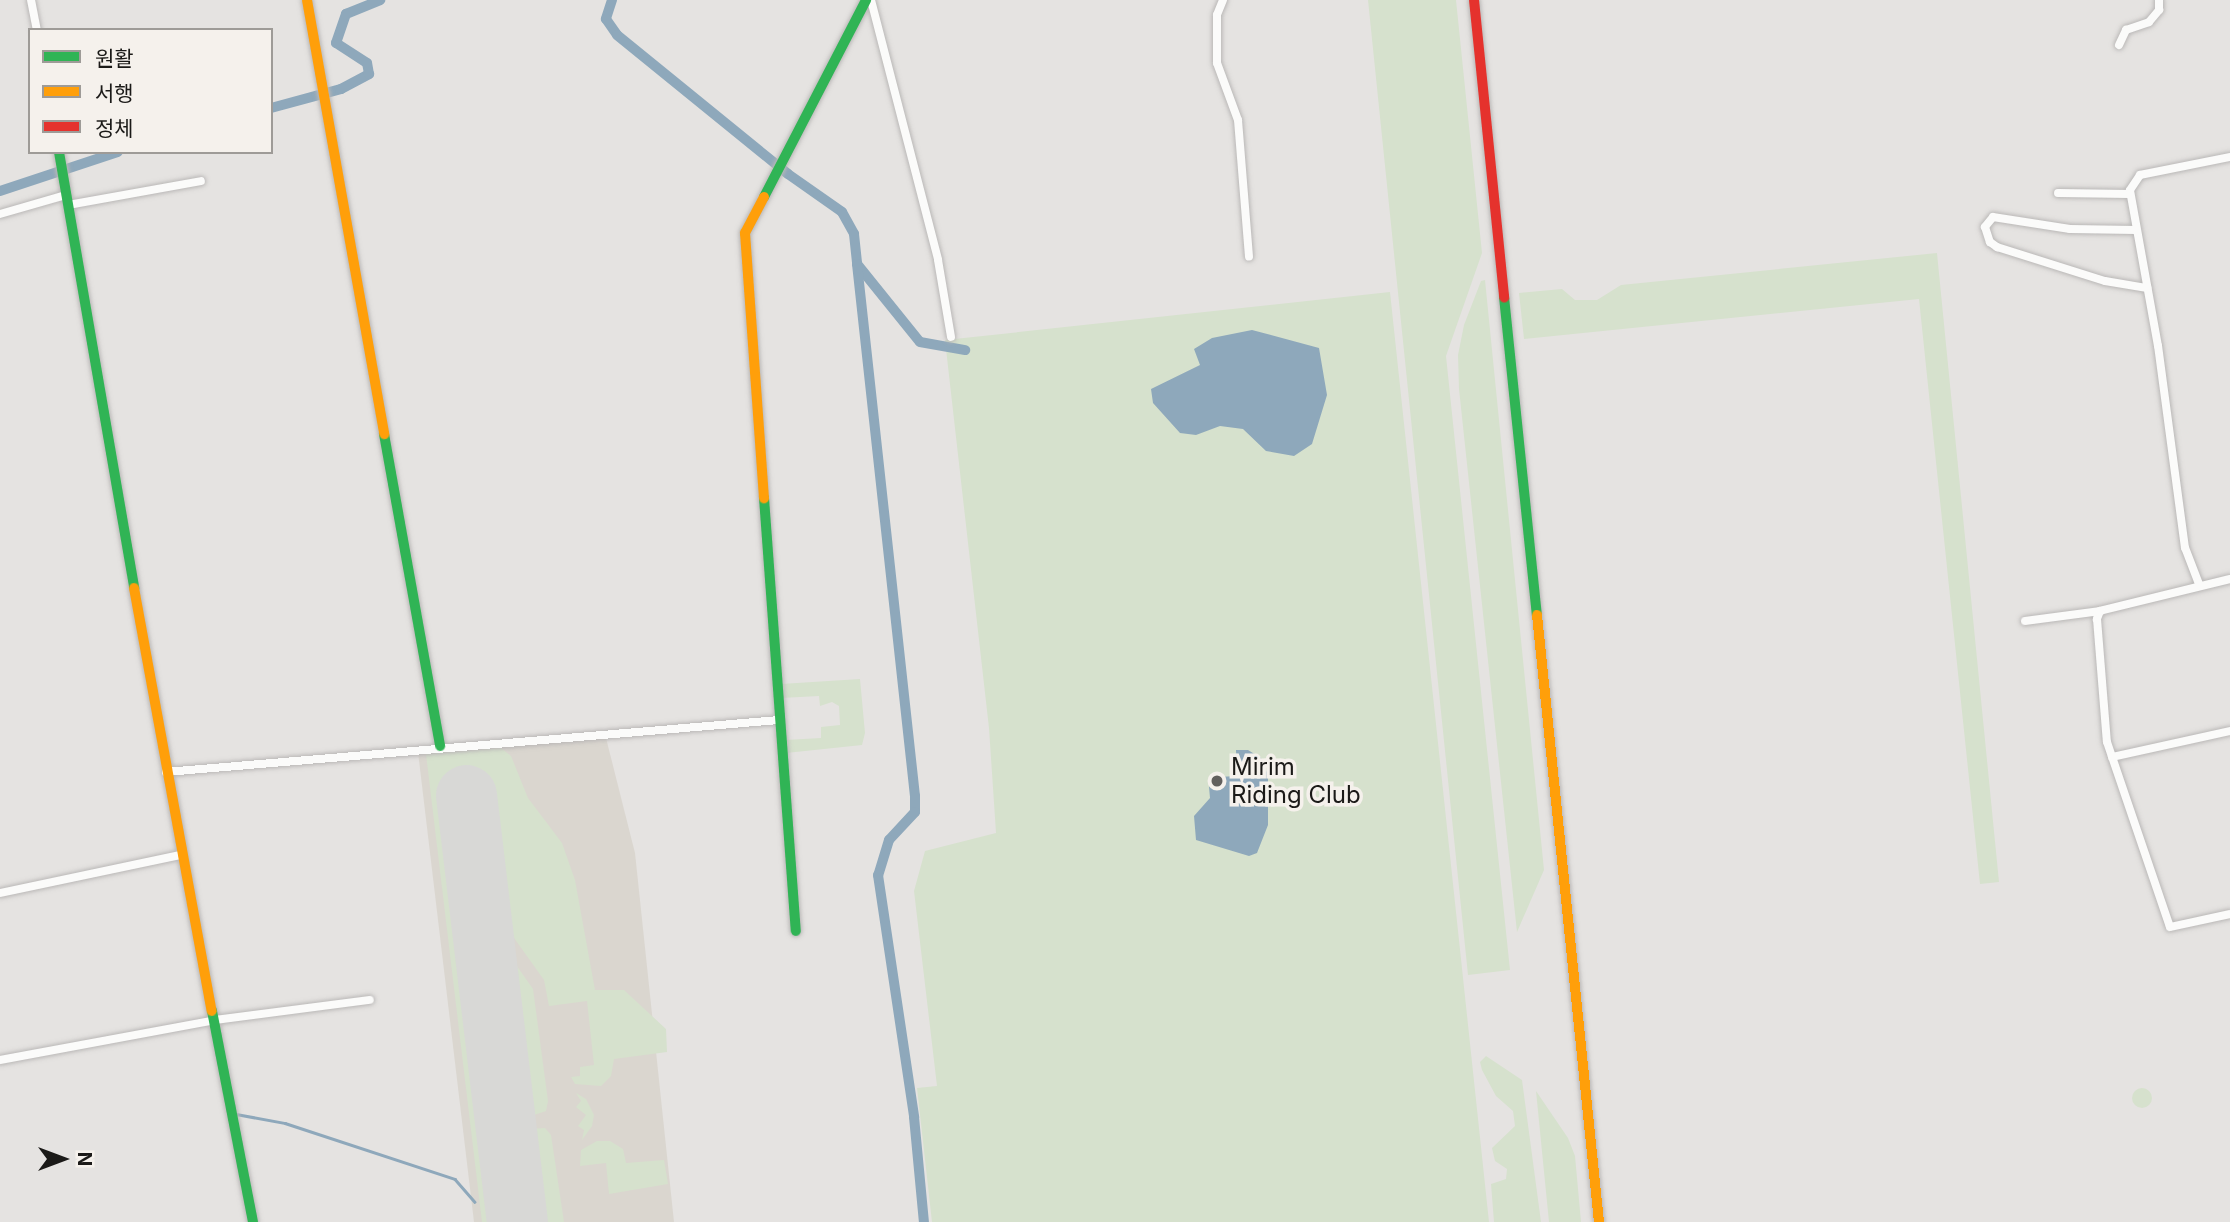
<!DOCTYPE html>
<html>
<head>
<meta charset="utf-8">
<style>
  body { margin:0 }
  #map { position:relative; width:2230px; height:1222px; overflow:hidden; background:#e5e3e1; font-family:Inter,"Noto Sans KR",sans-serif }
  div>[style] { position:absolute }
  .built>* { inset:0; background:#dad6cf }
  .green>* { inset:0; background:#d6e1cd }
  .round { border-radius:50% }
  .water>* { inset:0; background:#8ea8bb }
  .stream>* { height:2.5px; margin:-1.25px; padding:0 1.25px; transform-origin:1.25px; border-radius:1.25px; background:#8ea8bb }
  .canal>* { height:10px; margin:-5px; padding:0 5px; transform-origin:5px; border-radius:5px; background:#8ea8bb }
  .runway>* { height:61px; margin:-30.5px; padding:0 30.5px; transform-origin:30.5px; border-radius:30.5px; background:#d8d8d6 }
  .roads { filter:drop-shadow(0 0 2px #bab8b7) drop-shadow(0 0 2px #bab8b7) }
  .street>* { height:8px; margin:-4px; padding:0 4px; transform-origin:4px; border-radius:4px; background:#fbfbfa }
  .fast>* { height:10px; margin:-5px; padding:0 5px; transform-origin:5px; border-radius:5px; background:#30b455 }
  .slow>* { height:10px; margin:-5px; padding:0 5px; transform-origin:5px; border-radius:5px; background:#ff9f0a }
  .jam>* { height:10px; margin:-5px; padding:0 5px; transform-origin:5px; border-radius:5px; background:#e5322d }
  .dots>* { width:19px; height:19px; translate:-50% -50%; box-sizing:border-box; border:4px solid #f5f1ec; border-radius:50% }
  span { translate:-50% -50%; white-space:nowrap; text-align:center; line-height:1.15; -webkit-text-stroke:7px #f5f1ec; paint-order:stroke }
  .poi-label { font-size:24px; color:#1b1a18 }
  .left { translate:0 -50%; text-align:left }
  .legend { position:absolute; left:28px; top:28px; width:245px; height:126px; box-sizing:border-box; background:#f5f1ec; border:2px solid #9e9b97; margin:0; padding:9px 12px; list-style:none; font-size:21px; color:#1b1a18 }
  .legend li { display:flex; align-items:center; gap:14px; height:35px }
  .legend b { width:35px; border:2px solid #9e9b97 }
  .north { position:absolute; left:28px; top:1124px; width:70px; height:70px; -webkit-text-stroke:5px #f5f1ec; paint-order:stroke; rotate:90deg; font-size:19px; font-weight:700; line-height:28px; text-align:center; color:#1b1a18 }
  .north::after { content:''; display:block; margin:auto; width:24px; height:32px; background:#1b1a18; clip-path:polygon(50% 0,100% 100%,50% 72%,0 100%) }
</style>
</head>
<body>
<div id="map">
  <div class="built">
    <i style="clip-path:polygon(606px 738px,635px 853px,674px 1222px,474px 1222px,418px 752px)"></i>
  </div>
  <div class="green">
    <i style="clip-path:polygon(1368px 0,1456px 0,1482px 253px,1446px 356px,1510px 970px,1468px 975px)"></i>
    <i style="clip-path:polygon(1937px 253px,1999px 882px,1980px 884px,1919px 299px,1524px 339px,1519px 293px,1562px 289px,1575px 300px,1597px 300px,1621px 285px)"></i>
    <i style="clip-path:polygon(1485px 280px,1544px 870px,1517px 932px,1459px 389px,1458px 355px,1464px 325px,1481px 281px)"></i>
    <i style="clip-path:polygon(1390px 292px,1489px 1222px,932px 1222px,917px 1088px,937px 1086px,914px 891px,925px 851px,996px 833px,989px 728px,945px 340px)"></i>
    <i style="clip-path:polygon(860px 679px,865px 733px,862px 745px,786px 753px,785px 740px,821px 738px,821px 727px,840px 725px,839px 706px,832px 702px,820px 706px,819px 696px,781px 698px,781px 684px)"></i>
    <i style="clip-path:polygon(501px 748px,511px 756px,528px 798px,562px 843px,575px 880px,595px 990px,624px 990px,666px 1029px,667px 1052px,614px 1059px,611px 1076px,601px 1086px,575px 1084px,571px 1077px,580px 1076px,580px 1067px,594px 1065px,587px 1001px,549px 1006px,544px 980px,492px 907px,480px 790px,453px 793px,502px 1222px,482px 1222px,426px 754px)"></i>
    <i style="clip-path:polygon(507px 952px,533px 989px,548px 1101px,546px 1111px,534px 1115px,518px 1109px,499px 957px)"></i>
    <i style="clip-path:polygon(1486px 1056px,1522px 1080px,1541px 1222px,1494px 1222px,1491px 1184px,1506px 1179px,1507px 1169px,1495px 1161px,1492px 1148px,1515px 1126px,1513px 1111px,1496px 1096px,1482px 1070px,1480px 1062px)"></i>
    <i class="round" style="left:2132px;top:1088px;width:20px;height:20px"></i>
    <i style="clip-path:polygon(1536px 1091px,1568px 1138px,1575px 1156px,1581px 1222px,1549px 1222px)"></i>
    <i style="clip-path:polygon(576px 1093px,586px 1099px,594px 1115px,592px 1126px,582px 1140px,584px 1130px,578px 1126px,586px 1115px,576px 1107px,581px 1101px)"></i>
    <i style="clip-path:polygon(545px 1128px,551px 1135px,564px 1222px,531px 1222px,521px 1137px,528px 1129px)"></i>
    <i style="clip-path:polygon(597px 1141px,610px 1141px,623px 1149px,626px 1163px,664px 1160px,668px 1184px,609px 1194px,606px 1163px,580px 1166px,581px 1150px)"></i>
  </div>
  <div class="water">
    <i style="clip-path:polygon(1252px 330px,1319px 348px,1327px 395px,1312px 444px,1294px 456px,1266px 451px,1243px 429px,1220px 426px,1196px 435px,1180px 433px,1153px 403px,1151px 389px,1200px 365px,1194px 349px,1212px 338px)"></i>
    <i style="clip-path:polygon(1236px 750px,1248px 750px,1261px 758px,1268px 775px,1268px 825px,1257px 853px,1249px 856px,1196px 840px,1194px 816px,1210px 798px,1209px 787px,1218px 777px,1237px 776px)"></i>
  </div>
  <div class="stream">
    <i style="left:236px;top:1114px;width:50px;rotate:10.4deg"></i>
    <i style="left:285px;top:1123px;width:179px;rotate:18.2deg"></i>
    <i style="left:455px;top:1179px;width:30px;rotate:49deg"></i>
  </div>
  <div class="canal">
    <i style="left:612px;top:0;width:20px;rotate:108deg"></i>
    <i style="left:606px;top:19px;width:19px;rotate:55deg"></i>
    <i style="left:617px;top:35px;width:220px;rotate:39.1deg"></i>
    <i style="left:788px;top:174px;width:66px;rotate:35.1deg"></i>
    <i style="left:842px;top:212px;width:25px;rotate:61deg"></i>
    <i style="left:854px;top:234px;width:30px;rotate:84deg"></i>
    <i style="left:857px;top:264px;width:100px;rotate:51.1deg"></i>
    <i style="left:920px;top:342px;width:46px;rotate:10.1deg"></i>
    <i style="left:271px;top:108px;width:73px;rotate:-15.2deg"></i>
    <i style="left:341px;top:89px;width:32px;rotate:-28deg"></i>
    <i style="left:369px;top:74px;width:11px;rotate:-100deg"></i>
    <i style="left:367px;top:63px;width:37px;rotate:-147deg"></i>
    <i style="left:336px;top:43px;width:31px;rotate:-71deg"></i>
    <i style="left:346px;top:14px;width:37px;rotate:-22deg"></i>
    <i style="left:0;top:191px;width:124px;rotate:-18.3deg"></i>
    <i style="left:857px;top:264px;width:535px;rotate:83.78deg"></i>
    <i style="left:915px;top:796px;width:16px;rotate:90deg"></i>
    <i style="left:915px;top:812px;width:38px;rotate:133deg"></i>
    <i style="left:889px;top:840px;width:37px;rotate:107deg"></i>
    <i style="left:878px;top:875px;width:245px;rotate:81.5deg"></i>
    <i style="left:914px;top:1117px;width:105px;rotate:84.6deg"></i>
  </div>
  <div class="runway">
    <i style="left:466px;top:795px;width:430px;rotate:83.2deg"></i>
  </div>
  <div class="roads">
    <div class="street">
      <i style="left:31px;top:0;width:31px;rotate:79deg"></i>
      <i style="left:871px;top:0;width:268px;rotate:75.5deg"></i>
      <i style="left:938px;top:260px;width:78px;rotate:80.4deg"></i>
      <i style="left:1223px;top:0;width:16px;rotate:112deg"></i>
      <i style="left:1217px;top:15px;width:48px;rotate:90deg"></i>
      <i style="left:1217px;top:63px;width:61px;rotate:69.8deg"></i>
      <i style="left:1238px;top:120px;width:137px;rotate:85.4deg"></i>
      <i style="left:2119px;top:45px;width:17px;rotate:-65deg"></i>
      <i style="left:2126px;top:30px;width:24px;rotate:-19deg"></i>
      <i style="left:2149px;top:22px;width:16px;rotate:-50deg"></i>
      <i style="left:2159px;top:10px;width:10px;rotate:-90deg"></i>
      <i style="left:2058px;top:193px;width:72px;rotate:0.8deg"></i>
      <i style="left:68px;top:205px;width:135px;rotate:-10.2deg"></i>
      <i style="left:0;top:214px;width:69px;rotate:-16.1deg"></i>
      <i style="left:2136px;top:230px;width:66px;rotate:-179.1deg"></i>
      <i style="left:2070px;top:229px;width:78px;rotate:-171.1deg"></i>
      <i style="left:1993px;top:217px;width:13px;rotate:129deg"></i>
      <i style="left:1985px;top:227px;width:16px;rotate:72deg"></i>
      <i style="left:1990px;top:242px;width:9px;rotate:36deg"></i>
      <i style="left:1997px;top:247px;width:113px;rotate:17.5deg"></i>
      <i style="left:2105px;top:281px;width:43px;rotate:9.5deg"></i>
      <i style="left:2230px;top:579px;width:134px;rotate:166.2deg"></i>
      <i style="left:2100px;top:611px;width:9px;rotate:111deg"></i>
      <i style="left:2097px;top:619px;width:123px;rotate:85.4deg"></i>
      <i style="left:2107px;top:742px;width:195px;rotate:71.2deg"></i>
      <i style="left:2170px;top:927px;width:61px;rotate:-12.2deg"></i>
      <i style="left:2199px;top:584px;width:39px;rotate:-111deg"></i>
      <i style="left:2185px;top:548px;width:204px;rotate:-97.6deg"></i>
      <i style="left:2158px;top:346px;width:158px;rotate:-100.2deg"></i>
      <i style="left:2130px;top:190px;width:18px;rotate:-56deg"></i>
      <i style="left:2140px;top:175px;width:92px;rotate:-11.3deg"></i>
      <i style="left:2025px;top:621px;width:76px;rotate:-7.6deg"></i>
      <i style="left:2112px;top:757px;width:121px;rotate:-12.4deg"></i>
      <i style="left:166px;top:772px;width:615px;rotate:-4.85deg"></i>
      <i style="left:0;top:893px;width:185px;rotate:-11.9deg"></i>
      <i style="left:0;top:1060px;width:219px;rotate:-10.5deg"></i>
      <i style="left:215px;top:1020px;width:156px;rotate:-7.4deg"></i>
    </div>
    <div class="fast">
      <i style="left:59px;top:152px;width:442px;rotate:80.2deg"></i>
      <i style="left:764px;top:197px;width:222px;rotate:-62.6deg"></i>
      <i style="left:1504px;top:297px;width:320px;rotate:84.1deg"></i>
      <i style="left:384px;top:434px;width:317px;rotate:79.8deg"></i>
      <i style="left:764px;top:498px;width:434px;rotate:85.8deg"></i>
      <i style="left:212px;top:1011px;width:215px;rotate:79deg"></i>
    </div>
    <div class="slow">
      <i style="left:307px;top:0;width:441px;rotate:79.9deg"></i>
      <i style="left:764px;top:197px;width:41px;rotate:117.8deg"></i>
      <i style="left:745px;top:233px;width:266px;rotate:85.9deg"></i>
      <i style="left:134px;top:588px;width:430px;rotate:79.6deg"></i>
      <i style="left:1537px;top:615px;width:610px;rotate:84.17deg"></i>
    </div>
    <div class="jam">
      <i style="left:1474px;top:0;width:299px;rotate:84.2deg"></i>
    </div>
  </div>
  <div class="dots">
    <i style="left:1217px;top:781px;background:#62605e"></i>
  </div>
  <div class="poi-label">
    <span class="left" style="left:1231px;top:781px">Mirim<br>Riding Club</span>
  </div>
  <ul class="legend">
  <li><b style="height:9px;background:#30b455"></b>원활</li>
  <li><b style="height:9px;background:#ff9f0a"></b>서행</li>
  <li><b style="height:9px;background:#e5322d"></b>정체</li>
  </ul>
  <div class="north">N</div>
</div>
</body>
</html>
